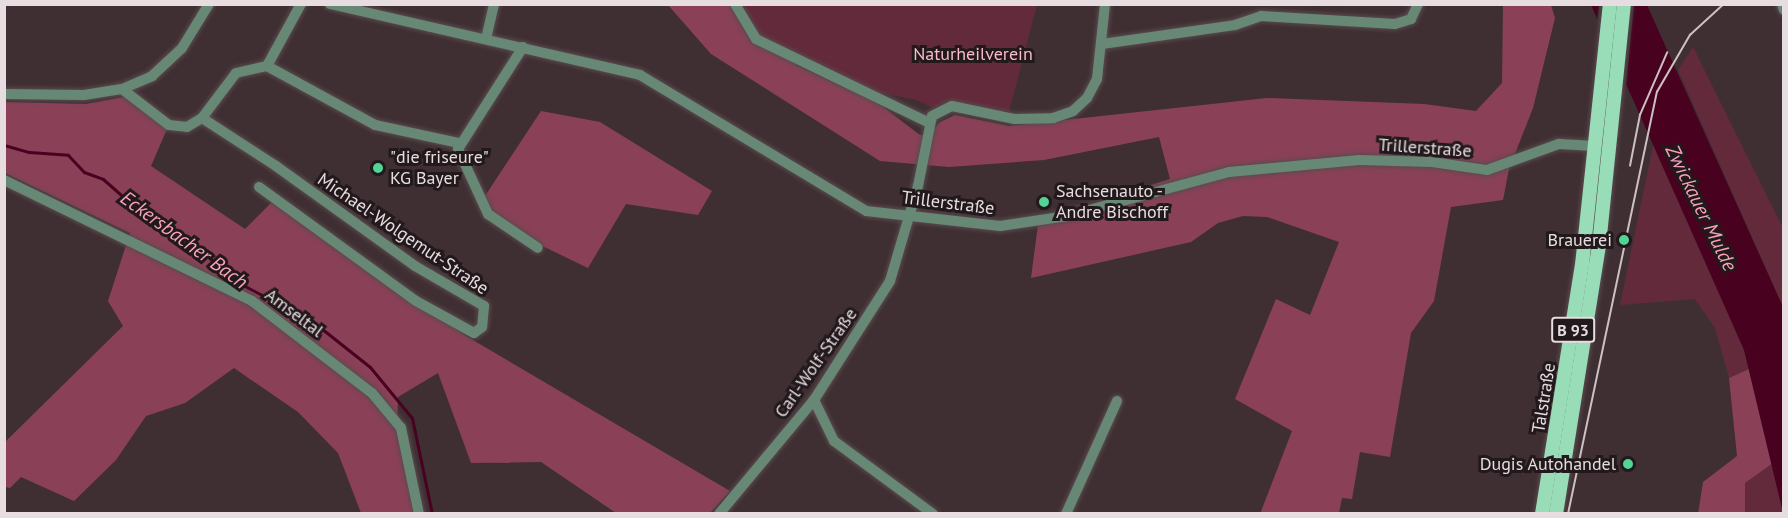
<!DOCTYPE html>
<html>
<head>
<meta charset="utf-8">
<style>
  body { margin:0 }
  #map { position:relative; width:1788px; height:518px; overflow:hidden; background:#3f2f33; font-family:"PT Sans",sans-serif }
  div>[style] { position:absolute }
  .green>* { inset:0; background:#632a3c }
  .forest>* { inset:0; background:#8a4158 }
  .water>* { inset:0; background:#480220 }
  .pier>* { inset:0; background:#3f2f33 }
  .stream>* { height:3px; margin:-1.5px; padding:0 1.5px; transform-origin:1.5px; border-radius:1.5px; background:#480220 }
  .roads { filter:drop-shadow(0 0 2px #5a4b4f) drop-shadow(0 0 2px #5a4b4f) }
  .minor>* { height:10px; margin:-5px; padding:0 5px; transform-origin:5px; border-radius:5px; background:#688876 }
  .major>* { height:14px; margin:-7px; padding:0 7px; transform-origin:7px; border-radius:7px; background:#98ddb7 }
  .tram>* { height:1.5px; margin:-0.75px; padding:0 0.75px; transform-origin:0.75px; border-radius:0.75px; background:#ccc0c3 }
  .dots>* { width:16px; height:16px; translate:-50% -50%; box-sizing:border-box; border:3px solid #21191b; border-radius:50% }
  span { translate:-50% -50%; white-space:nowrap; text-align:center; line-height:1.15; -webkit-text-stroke:6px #21191b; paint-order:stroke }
  .shield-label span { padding:2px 4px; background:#21191b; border:2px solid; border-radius:4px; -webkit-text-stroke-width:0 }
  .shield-label { font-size:16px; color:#e7dcdf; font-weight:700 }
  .park-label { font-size:18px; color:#fbb9c9 }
  .street-label { font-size:18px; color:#e7dcdf }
  .poi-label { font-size:18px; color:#e7dcdf }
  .left { translate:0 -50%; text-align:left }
  .right { translate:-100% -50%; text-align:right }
  .water-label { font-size:20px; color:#f8a1b9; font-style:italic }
  .frame { position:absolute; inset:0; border:6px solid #e7dcdf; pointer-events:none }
</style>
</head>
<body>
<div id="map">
  <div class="green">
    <i style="clip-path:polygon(740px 5px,1037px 5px,1009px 112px,949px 101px,934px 108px,916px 100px,877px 92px,760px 37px)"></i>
    <i style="clip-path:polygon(1693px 47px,1783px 228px,1783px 307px,1678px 70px)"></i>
    <i style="clip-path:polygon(1654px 141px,1744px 350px,1749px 369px,1729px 378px,1715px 328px,1695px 299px,1620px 305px)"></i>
    <i style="clip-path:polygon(1773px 463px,1783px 513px,1745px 514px,1745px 483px)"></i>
  </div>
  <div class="forest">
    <i style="clip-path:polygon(668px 5px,730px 5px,751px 38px,798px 66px,878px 103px,920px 135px,929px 135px,940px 122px,955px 115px,1009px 126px,1267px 98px,1424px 104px,1476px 111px,1502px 83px,1503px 5px,1551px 5px,1555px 18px,1533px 108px,1509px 169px,1503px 200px,1451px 207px,1434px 301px,1411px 333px,1390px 457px,1360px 452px,1352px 499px,1342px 498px,1339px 513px,1260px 514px,1292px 431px,1235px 399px,1276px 299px,1310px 315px,1339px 242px,1267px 217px,1243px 216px,1218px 223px,1191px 242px,1031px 278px,1039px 217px,1074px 210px,1170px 179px,1159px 137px,1044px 160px,949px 167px,880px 161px,711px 54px)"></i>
    <i style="clip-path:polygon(124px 97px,167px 129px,151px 166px,245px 229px,274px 200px,466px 336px,730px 491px,710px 513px,616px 513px,541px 462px,471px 463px,438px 373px,398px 397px,397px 430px,415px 513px,361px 513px,338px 453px,298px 412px,234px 368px,185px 403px,146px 416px,116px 460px,74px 501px,21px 477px,10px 488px,5px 487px,4px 443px,123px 326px,108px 301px,130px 233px,5px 173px,5px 102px,86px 104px)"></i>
    <i style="clip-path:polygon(541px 111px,600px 122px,712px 191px,698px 215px,626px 204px,588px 268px,534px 242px,494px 214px,485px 196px)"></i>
    <i style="clip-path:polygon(1749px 369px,1773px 463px,1745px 483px,1745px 513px,1698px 514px,1703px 482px,1737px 456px,1729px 378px)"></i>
  </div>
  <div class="water">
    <i style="clip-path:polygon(1591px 5px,1647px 5px,1783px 307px,1783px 513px,1744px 350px)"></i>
  </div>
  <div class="pier">
    <i style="clip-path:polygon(1599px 5px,1634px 5px,1626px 86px,1597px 23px)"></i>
  </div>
  <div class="stream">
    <i style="left:4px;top:145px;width:26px;rotate:16deg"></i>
    <i style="left:29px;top:152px;width:39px;rotate:4deg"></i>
    <i style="left:68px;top:155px;width:23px;rotate:47deg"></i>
    <i style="left:84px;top:172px;width:20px;rotate:20deg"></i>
    <i style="left:103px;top:179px;width:56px;rotate:41.4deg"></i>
    <i style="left:145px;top:216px;width:50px;rotate:28.6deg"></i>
    <i style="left:189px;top:240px;width:64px;rotate:41.2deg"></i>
    <i style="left:237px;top:282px;width:85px;rotate:27.5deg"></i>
    <i style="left:312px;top:321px;width:74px;rotate:38.4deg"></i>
    <i style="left:370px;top:367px;width:66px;rotate:50.5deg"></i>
    <i style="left:412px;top:418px;width:98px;rotate:78.2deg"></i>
  </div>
  <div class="roads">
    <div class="minor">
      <i style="left:330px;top:4px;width:318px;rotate:12.9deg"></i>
      <i style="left:640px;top:75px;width:264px;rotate:31deg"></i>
      <i style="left:866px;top:211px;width:135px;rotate:6.4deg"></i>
      <i style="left:1000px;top:226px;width:68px;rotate:-8.5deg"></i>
      <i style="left:1067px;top:216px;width:168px;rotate:-15.2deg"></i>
      <i style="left:1229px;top:172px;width:131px;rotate:-5.3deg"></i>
      <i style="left:1359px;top:160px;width:73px;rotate:1.6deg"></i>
      <i style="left:1432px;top:162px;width:56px;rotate:8.3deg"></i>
      <i style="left:1487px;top:170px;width:77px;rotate:-19.9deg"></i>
      <i style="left:1559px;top:144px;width:36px;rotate:3deg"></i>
      <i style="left:735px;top:4px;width:41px;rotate:59deg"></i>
      <i style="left:756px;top:39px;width:191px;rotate:25.8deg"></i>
      <i style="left:1782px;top:4px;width:6px;rotate:72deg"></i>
      <i style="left:486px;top:39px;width:36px;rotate:-77deg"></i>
      <i style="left:1102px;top:44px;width:134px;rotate:-8.1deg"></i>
      <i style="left:1235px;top:25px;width:28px;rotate:-19deg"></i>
      <i style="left:1261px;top:16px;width:134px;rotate:3.4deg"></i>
      <i style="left:1395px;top:24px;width:17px;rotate:-17deg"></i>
      <i style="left:1411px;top:19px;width:17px;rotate:-65deg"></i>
      <i style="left:523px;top:47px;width:121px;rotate:122.5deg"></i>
      <i style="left:458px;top:149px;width:72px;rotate:65.2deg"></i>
      <i style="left:488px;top:214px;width:60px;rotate:34.2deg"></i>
      <i style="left:267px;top:66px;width:71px;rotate:-61.3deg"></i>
      <i style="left:122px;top:89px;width:59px;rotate:37.5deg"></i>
      <i style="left:169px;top:125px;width:18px;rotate:6deg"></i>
      <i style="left:187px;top:127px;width:17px;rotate:-31deg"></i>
      <i style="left:202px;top:118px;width:88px;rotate:33deg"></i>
      <i style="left:276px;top:166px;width:171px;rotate:35.7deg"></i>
      <i style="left:415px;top:266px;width:80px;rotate:30.1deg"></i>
      <i style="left:484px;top:306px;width:21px;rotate:95deg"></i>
      <i style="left:482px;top:327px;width:10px;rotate:143deg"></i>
      <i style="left:474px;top:333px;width:66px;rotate:-151.1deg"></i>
      <i style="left:416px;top:301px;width:194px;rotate:-144deg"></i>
      <i style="left:4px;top:94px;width:80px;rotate:0.7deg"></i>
      <i style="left:84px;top:95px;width:38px;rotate:-9deg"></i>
      <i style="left:122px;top:89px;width:33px;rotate:-23deg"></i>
      <i style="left:152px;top:76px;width:41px;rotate:-43deg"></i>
      <i style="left:182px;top:48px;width:52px;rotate:-58.5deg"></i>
      <i style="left:202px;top:118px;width:56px;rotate:-52.9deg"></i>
      <i style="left:236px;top:73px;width:32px;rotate:-13deg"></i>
      <i style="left:267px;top:66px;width:123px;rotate:28.6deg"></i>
      <i style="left:375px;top:125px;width:86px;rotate:12.1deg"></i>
      <i style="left:4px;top:180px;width:276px;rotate:26deg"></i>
      <i style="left:252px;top:301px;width:151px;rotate:37.5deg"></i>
      <i style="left:372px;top:393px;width:45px;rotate:50.4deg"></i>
      <i style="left:401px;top:428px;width:88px;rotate:78.2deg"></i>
      <i style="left:814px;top:400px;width:46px;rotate:64deg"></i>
      <i style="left:834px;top:441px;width:123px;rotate:36.4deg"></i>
      <i style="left:719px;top:514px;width:148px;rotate:-50.2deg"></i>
      <i style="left:814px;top:400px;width:141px;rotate:-57.4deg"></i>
      <i style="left:890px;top:281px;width:99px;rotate:-73.6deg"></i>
      <i style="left:918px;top:186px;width:71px;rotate:-78.7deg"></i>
      <i style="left:932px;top:116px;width:22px;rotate:-27deg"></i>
      <i style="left:952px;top:106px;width:63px;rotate:11.8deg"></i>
      <i style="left:1014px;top:119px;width:39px;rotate:-1deg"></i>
      <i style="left:1053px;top:118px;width:21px;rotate:-19deg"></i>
      <i style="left:1073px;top:111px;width:19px;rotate:-43deg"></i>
      <i style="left:1087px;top:98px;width:21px;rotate:-62deg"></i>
      <i style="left:1097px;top:79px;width:75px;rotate:-83.9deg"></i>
      <i style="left:1066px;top:514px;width:124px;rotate:-65.7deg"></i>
    </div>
    <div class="major">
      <i style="left:1542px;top:514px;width:252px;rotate:-80.9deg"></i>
      <i style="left:1582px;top:265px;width:262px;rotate:-83.9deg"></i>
      <i style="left:1556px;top:514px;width:272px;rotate:-80.9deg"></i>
      <i style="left:1599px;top:245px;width:242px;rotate:-84.1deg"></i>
    </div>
  </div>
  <div class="tram">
    <i style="left:1630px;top:166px;width:52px;rotate:-78.9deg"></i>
    <i style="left:1640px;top:115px;width:68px;rotate:-66.5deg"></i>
    <i style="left:1568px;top:514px;width:431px;rotate:-78.1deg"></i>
    <i style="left:1657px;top:92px;width:66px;rotate:-59.9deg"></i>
    <i style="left:1690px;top:35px;width:46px;rotate:-42.4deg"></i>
  </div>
  <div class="dots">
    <i style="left:378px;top:168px;background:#53d396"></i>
    <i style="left:1044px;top:202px;background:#53d396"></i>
    <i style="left:1624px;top:240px;background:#53d396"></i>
    <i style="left:1628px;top:464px;background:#53d396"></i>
  </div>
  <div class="shield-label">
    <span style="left:1573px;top:330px">B 93</span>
  </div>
  <div class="park-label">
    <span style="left:973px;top:54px">Naturheilverein</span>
  </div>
  <div class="street-label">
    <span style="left:1425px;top:148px;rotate:4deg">Trillerstraße</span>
    <span style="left:948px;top:203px;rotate:7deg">Trillerstraße</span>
    <span style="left:403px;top:234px;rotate:34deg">Michael-Wolgemut-Straße</span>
    <span style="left:294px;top:313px;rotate:37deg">Amseltal</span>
    <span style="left:816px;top:363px;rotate:-55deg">Carl-Wolf-Straße</span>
    <span style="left:1544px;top:398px;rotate:-81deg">Talstraße</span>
  </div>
  <div class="poi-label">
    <span class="left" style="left:390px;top:168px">"die friseure"<br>KG Bayer</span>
    <span class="left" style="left:1056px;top:202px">Sachsenauto -<br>Andre Bischoff</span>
    <span class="right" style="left:1612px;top:240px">Brauerei</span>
    <span class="right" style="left:1616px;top:464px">Dugis Autohandel</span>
  </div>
  <div class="water-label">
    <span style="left:1701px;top:208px;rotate:64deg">Zwickauer Mulde</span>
    <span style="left:184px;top:240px;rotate:36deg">Eckersbacher Bach</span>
  </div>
  <div class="frame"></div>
</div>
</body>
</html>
